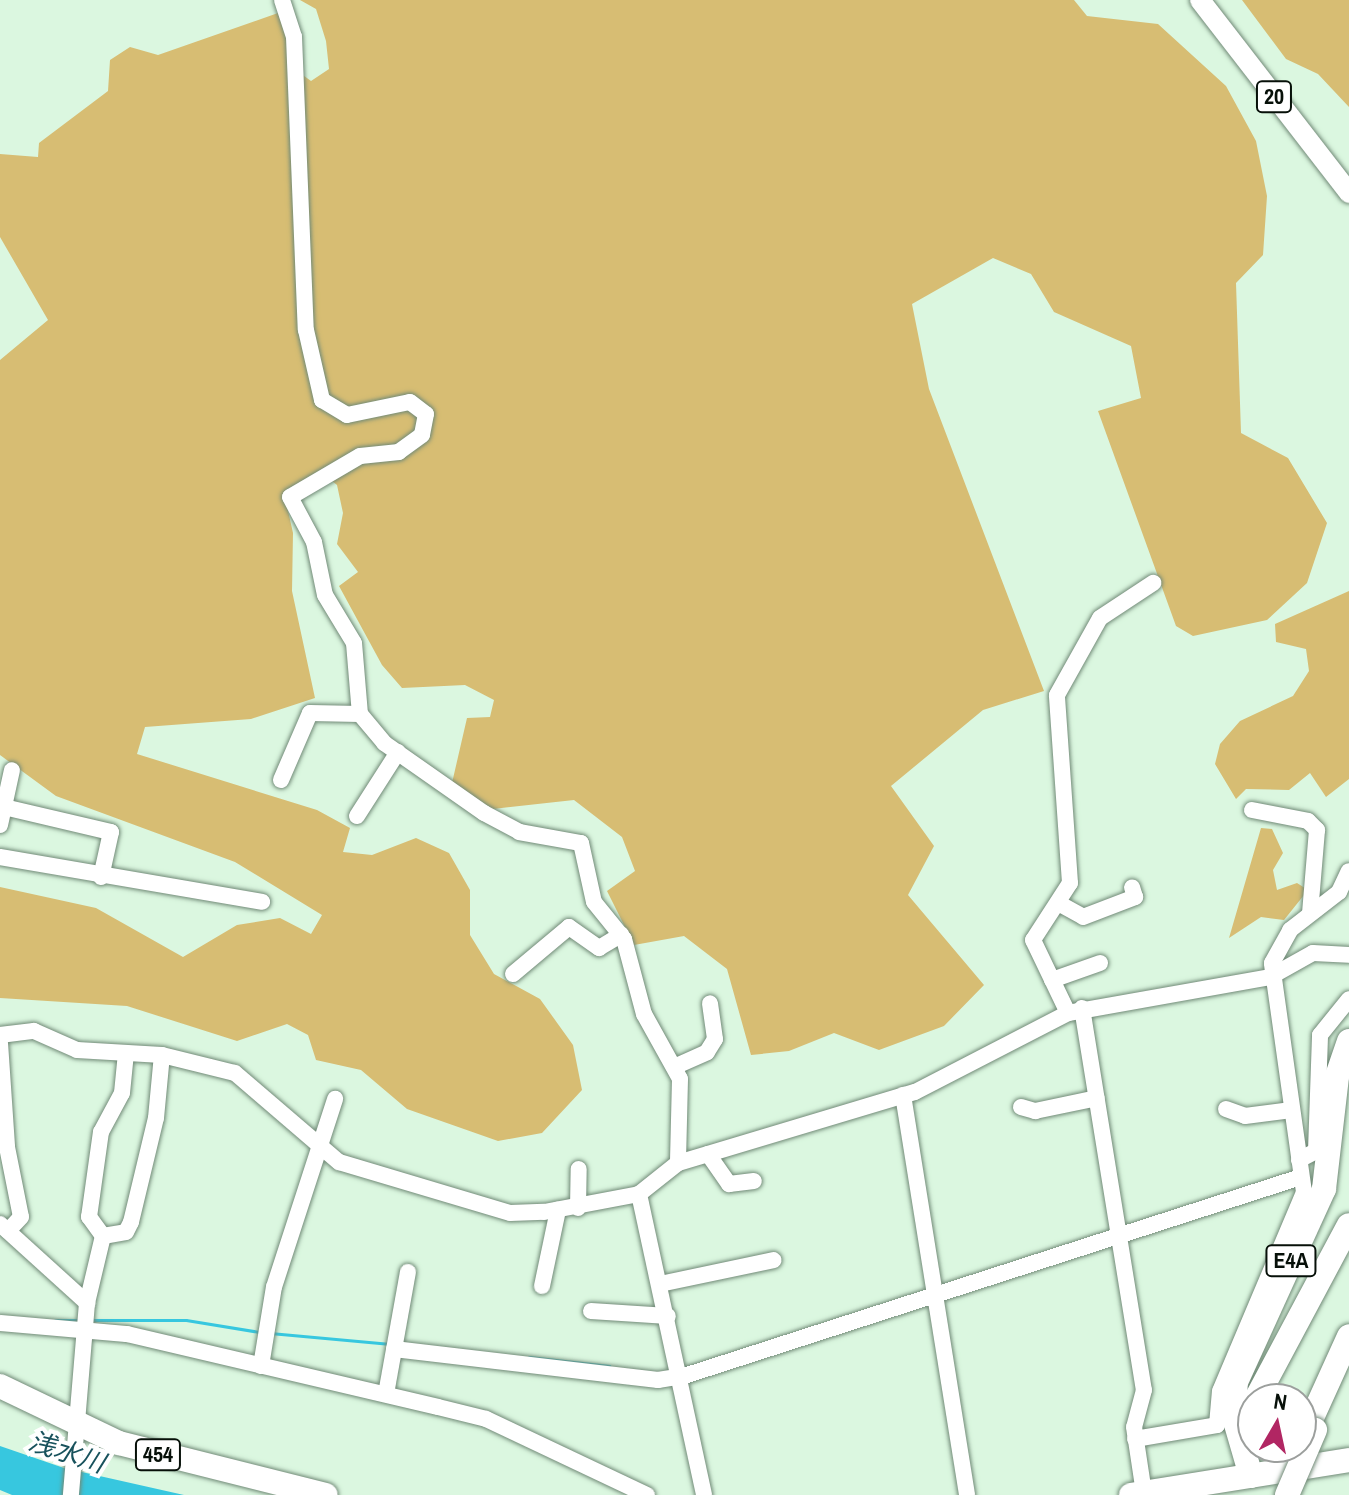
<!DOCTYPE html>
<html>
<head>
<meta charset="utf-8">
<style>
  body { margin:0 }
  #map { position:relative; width:1349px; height:1495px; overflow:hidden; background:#dbf7e0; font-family:"Archivo Narrow","Noto Sans JP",sans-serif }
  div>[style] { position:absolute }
  .green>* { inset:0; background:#d7bd73 }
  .water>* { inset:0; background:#37c7df }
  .stream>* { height:3px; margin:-1.5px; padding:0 1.5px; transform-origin:1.5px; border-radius:1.5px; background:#37c7df }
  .roads { filter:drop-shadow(0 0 2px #718a77) drop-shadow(0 0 2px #718a77) }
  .minor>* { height:16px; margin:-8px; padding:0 8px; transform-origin:8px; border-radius:8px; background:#fff }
  .major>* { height:20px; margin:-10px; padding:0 10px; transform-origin:10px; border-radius:10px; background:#fff }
  .highway>* { height:24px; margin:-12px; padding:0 12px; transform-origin:12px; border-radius:12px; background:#fff }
  .bridges { filter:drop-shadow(0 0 2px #718a77) drop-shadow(0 0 2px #718a77) }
  .highway-bridge>* { height:24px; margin:-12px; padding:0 12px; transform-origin:12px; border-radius:12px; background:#fff }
  span { translate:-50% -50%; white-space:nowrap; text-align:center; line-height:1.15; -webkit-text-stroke:8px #fff; paint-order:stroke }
  .shield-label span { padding:2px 6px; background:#fff; border:2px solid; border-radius:6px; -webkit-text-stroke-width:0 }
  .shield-label { font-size:22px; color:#071009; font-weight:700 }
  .water-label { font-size:26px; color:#18525c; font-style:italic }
  .north { position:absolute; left:1237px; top:1383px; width:80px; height:80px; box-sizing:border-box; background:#fff; border:2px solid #9c9f9d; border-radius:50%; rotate:9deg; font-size:22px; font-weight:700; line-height:32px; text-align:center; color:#071009 }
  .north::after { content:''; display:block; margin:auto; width:28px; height:36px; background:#b12663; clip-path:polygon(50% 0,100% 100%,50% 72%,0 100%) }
</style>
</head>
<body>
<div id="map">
  <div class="green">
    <i style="clip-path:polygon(300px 0,1074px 0,1087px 16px,1158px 24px,1226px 86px,1256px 141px,1267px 196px,1263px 255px,1236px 283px,1241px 433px,1288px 458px,1327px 523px,1307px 583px,1267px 620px,1193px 636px,1176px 626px,1098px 411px,1141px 398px,1131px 346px,1054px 312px,1031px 274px,993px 258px,912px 304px,929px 389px,1044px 691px,983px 710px,891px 786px,934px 846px,908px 895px,984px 985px,944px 1026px,879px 1050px,834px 1033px,789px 1051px,751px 1055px,727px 969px,684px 936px,634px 945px,607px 891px,635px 871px,622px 837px,574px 800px,493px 809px,452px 783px,467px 718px,490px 717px,494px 700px,465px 685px,402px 688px,382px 665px,339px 586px,358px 572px,337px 544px,343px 513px,337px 485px,327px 477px,284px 493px,293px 533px,292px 591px,315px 698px,251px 719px,145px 727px,137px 754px,317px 810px,350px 828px,343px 852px,372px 855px,416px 838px,449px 853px,470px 890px,470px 935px,494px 974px,540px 999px,573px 1045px,582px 1090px,542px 1133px,498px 1141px,407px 1109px,361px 1070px,316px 1060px,308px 1035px,287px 1024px,237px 1041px,127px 1006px,0 998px,0 887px,96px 908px,183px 957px,237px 925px,280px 918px,311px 934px,322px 915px,235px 862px,56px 796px,0 755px,0 360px,48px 320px,0 237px,0 154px,38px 157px,39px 143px,108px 91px,110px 60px,130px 47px,158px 55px,278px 13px,300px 73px,311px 81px,329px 69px,326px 41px,316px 9px)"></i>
    <i style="clip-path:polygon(1242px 0,1349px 0,1349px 107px,1318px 74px,1286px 59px)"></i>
    <i style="clip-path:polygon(1349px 591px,1349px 779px,1326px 797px,1310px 773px,1289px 790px,1246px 789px,1236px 799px,1215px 764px,1220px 744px,1240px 721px,1293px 696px,1309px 671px,1306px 649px,1276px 642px,1275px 624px)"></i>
    <i style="clip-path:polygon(1261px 828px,1272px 829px,1283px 853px,1273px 870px,1277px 890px,1297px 883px,1308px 890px,1284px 920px,1261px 917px,1229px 938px)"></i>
  </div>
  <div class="water">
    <i style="clip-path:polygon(0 1446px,64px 1468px,184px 1495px,12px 1495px,0 1490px)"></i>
  </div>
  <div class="stream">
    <i style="left:55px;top:1320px;width:25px"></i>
    <i style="left:91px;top:1320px;width:95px"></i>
    <i style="left:186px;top:1320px;width:74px;rotate:9.3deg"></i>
    <i style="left:270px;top:1333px;width:121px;rotate:5.2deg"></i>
    <i style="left:529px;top:1357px;width:81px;rotate:6.4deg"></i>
  </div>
  <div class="roads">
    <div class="minor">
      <i style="left:282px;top:0;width:39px;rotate:72deg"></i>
      <i style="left:294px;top:37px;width:293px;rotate:87.7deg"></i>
      <i style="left:306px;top:330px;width:72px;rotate:77.1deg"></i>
      <i style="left:322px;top:400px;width:29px;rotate:31deg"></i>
      <i style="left:347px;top:415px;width:64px;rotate:-11.7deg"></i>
      <i style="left:410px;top:402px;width:20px;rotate:37deg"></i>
      <i style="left:426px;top:414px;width:21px;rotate:101deg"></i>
      <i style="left:422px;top:435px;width:29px;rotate:144deg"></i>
      <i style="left:399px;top:452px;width:39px;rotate:174deg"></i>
      <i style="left:360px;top:456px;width:81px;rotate:149.6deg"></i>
      <i style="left:290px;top:497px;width:51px;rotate:61.9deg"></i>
      <i style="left:314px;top:542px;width:54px;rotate:78.3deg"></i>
      <i style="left:325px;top:595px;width:56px;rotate:58.9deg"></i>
      <i style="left:354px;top:643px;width:71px;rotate:85.2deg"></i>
      <i style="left:360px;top:714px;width:38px;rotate:50deg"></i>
      <i style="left:384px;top:743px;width:122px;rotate:35deg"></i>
      <i style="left:484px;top:813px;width:40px;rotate:28deg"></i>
      <i style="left:519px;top:832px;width:63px;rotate:10.1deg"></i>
      <i style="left:581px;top:843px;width:60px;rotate:77.6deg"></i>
      <i style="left:594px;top:902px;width:48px;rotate:51deg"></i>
      <i style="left:624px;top:939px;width:78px;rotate:75.1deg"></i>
      <i style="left:644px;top:1014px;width:74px;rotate:61deg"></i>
      <i style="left:680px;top:1079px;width:84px;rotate:91.4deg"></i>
      <i style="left:281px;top:780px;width:73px;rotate:-66.6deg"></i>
      <i style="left:310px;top:713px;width:50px;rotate:1.1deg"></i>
      <i style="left:4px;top:807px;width:110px;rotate:13.2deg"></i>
      <i style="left:111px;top:832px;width:46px;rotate:102.5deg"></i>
      <i style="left:1252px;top:810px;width:57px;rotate:11.1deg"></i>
      <i style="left:1308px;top:821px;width:13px;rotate:45deg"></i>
      <i style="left:1317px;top:830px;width:84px;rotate:94.8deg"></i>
      <i style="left:357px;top:816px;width:76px;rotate:-57.4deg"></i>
      <i style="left:0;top:825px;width:56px;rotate:-77.7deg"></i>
      <i style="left:0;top:857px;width:266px;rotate:9.7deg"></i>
      <i style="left:1060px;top:904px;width:26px;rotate:29deg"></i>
      <i style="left:1083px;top:917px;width:56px;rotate:-21deg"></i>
      <i style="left:1135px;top:897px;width:10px;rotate:-107deg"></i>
      <i style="left:513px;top:974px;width:73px;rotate:-40deg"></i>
      <i style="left:569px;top:927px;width:37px;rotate:35deg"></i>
      <i style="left:599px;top:948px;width:26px;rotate:-31deg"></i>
      <i style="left:1052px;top:980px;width:51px;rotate:-19.5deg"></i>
      <i style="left:1082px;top:1008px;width:387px;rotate:80.8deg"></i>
      <i style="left:1144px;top:1390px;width:38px;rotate:105deg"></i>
      <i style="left:1134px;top:1427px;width:67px;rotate:81.4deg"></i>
      <i style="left:1068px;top:1013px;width:81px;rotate:-115.6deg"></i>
      <i style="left:1033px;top:940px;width:68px;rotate:-57deg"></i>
      <i style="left:1070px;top:883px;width:188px;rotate:-94deg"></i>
      <i style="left:1057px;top:695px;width:88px;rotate:-60.8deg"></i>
      <i style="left:1100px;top:618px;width:64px;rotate:-33.4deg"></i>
      <i style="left:0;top:1035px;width:34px;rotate:-7deg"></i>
      <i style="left:34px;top:1031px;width:47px;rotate:23.8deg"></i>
      <i style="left:77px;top:1050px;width:85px;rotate:3.4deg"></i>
      <i style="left:162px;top:1055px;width:75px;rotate:13.9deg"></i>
      <i style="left:235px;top:1073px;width:137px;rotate:40.6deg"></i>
      <i style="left:339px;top:1162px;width:178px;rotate:16.6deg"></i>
      <i style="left:510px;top:1213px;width:34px;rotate:-2deg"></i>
      <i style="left:544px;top:1212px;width:97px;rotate:-10.7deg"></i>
      <i style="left:639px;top:1194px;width:50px;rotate:-38.5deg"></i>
      <i style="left:678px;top:1163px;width:247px;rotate:-16.7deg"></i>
      <i style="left:915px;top:1092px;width:172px;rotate:-27.3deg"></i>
      <i style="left:1068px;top:1013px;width:205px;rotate:-10.1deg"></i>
      <i style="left:1270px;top:977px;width:49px;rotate:-29.2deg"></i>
      <i style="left:1313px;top:953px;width:36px;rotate:3deg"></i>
      <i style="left:0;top:1043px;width:104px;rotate:86.1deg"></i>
      <i style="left:7px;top:1147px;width:71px;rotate:78.7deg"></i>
      <i style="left:21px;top:1217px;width:19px;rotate:133deg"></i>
      <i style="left:674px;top:1067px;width:36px;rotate:-24deg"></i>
      <i style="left:707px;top:1052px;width:15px;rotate:-58deg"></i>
      <i style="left:715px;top:1039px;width:36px;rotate:-98deg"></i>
      <i style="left:903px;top:1095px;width:405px;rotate:80.9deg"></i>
      <i style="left:1021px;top:1107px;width:15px;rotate:16deg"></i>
      <i style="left:1035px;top:1111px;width:63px;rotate:-11.8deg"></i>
      <i style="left:1226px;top:1109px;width:20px;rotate:20deg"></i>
      <i style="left:1245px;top:1116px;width:47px;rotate:-7.3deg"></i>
      <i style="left:708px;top:1154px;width:37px;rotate:55deg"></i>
      <i style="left:729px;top:1184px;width:25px;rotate:-7deg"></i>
      <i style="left:1299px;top:1160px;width:19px;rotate:-28deg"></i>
      <i style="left:1316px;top:1151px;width:116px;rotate:-88deg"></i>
      <i style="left:1320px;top:1035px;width:46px;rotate:-51.1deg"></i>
      <i style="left:639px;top:1194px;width:308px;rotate:77.8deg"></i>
      <i style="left:578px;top:1208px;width:39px;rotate:-89deg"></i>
      <i style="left:0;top:1224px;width:118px;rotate:42.2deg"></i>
      <i style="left:87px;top:1303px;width:193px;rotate:94.8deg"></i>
      <i style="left:103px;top:1236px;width:24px;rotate:-126deg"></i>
      <i style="left:89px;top:1217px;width:86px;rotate:-82deg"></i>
      <i style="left:101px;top:1132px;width:44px;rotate:-61.7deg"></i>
      <i style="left:122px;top:1093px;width:40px;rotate:-84.3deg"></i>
      <i style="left:660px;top:1284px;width:116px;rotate:-11.9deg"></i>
      <i style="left:542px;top:1286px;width:78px;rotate:-78.1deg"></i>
      <i style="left:87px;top:1303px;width:69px;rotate:-76.6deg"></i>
      <i style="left:103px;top:1236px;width:23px;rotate:-10deg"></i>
      <i style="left:126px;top:1232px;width:11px;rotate:-63deg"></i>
      <i style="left:131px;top:1222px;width:107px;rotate:-76.5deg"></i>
      <i style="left:156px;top:1118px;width:63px;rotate:-84.6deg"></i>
      <i style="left:591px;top:1311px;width:77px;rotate:3.7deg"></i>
      <i style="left:0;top:1323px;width:127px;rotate:5deg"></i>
      <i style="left:127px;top:1334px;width:319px;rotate:13.2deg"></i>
      <i style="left:438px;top:1407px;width:49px;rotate:14deg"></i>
      <i style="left:486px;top:1419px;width:178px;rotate:25.3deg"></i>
      <i style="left:394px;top:1349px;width:266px;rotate:6.7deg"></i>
      <i style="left:658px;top:1380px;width:26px;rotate:-9deg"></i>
      <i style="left:684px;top:1376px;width:648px;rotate:-17.88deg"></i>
      <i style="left:261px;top:1366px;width:80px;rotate:-80.7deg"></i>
      <i style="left:274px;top:1287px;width:198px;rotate:-72deg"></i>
      <i style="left:386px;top:1394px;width:124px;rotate:-79.8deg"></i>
      <i style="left:1135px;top:1439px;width:83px;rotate:-9.7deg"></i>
      <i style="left:1217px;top:1425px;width:34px;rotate:-85deg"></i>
      <i style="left:1220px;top:1391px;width:216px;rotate:-67.1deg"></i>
      <i style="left:1304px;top:1192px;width:231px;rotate:-98deg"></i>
      <i style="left:1272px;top:963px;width:38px;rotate:-61deg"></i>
      <i style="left:1290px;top:930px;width:62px;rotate:-37.8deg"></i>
      <i style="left:1339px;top:892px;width:23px;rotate:-65deg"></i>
    </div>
    <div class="major">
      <i style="left:1200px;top:0;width:244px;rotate:52.3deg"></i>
    </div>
    <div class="highway">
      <i style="left:0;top:1386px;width:132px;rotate:25.6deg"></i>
      <i style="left:119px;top:1443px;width:213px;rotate:14.1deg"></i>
      <i style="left:1256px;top:1399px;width:197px;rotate:-61.9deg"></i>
      <i style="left:1301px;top:1442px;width:116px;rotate:-65.6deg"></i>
      <i style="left:1251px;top:1476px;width:57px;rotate:-106.2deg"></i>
      <i style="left:1235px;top:1421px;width:39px;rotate:-89deg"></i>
      <i style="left:1236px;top:1382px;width:212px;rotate:-65.5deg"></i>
      <i style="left:1324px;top:1189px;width:114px;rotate:-83.4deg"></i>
      <i style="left:1337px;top:1076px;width:37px;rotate:-71deg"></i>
      <i style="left:1131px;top:1495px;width:221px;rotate:-9.1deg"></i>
    </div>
  </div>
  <div class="bridges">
    <div class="highway-bridge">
      <i style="left:1287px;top:1495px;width:71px;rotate:-66.7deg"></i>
    </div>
  </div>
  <div class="shield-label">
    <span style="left:1274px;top:97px">20</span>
    <span style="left:1291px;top:1261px">E4A</span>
    <span style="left:158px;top:1455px">454</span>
  </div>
  <div class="water-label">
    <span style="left:67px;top:1452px;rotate:18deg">浅水川</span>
  </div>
  <div class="north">N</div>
</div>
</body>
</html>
